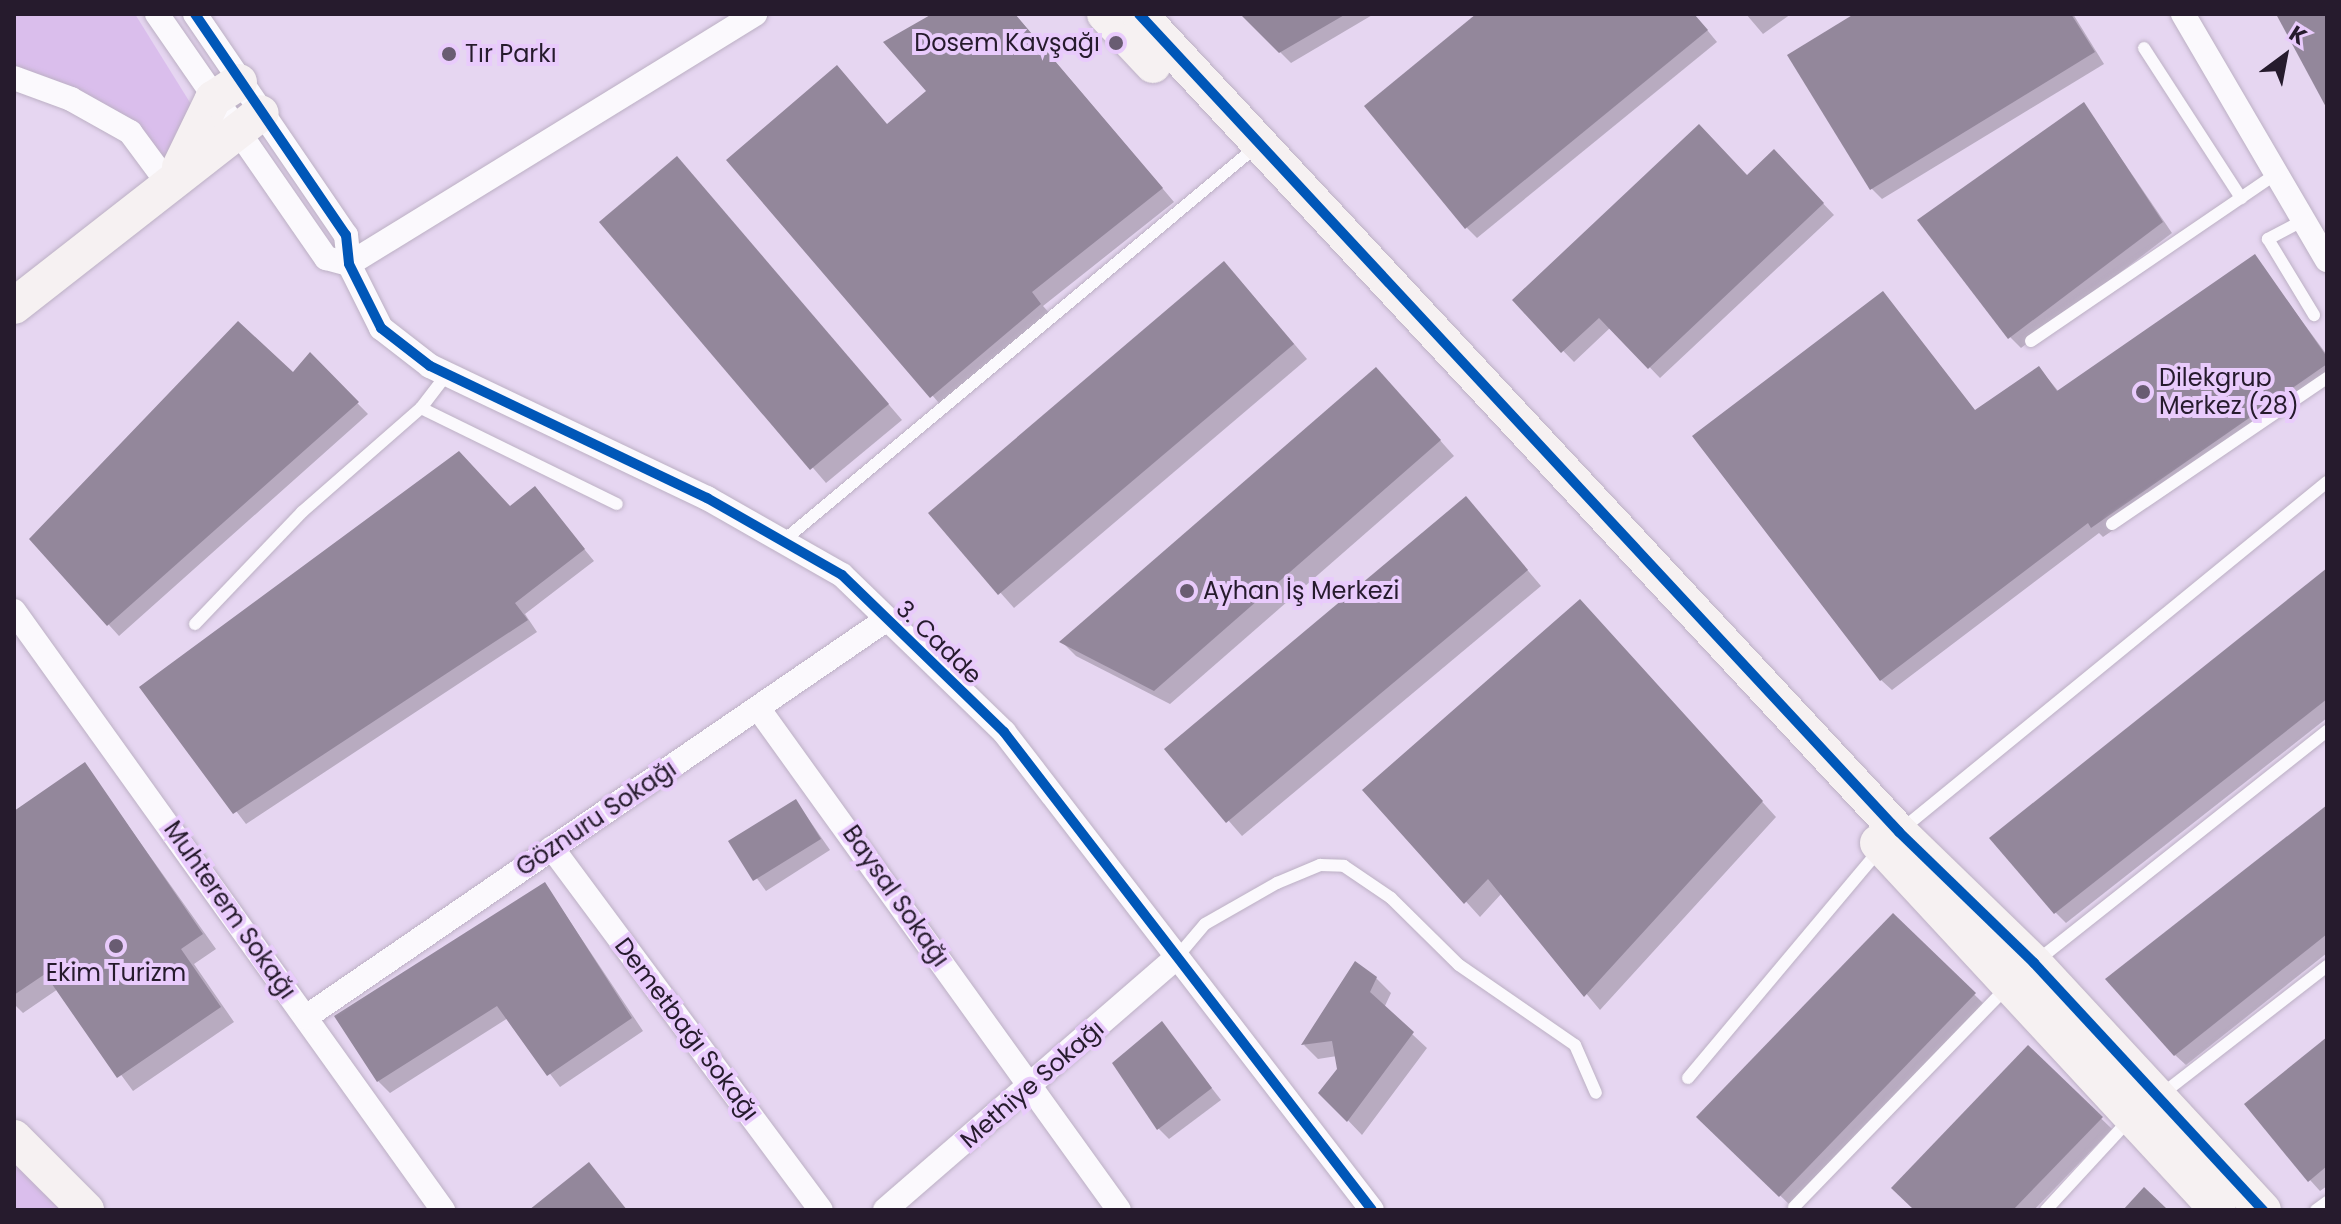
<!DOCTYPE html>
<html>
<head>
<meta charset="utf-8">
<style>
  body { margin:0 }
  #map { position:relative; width:2341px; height:1224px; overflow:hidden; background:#e6d6f1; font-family:Poppins,sans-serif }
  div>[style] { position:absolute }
  .green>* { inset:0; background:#dabeec }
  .shadow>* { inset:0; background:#0003 }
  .building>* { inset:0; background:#93879b }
  .roads { filter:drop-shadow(0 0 2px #bcb0c4) drop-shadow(0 0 2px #bcb0c4) }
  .lane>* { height:12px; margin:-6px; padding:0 6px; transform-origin:6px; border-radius:6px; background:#fbf9fd }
  .street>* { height:24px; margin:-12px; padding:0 12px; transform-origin:12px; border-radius:12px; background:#fbf9fd }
  .secondary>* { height:36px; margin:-18px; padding:0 18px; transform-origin:18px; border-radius:18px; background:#f6f1f2 }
  .cycleway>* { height:10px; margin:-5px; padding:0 5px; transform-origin:5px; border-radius:5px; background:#0057b8 }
  .dots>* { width:22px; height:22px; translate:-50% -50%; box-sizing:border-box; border:4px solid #e9cbfc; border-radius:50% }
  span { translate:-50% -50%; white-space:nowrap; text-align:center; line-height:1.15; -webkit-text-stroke:8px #e9cbfc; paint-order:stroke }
  .poi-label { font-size:24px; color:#261b2d }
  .right { translate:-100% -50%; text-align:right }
  .left { translate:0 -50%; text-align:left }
  .street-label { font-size:24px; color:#261b2d }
  .frame { position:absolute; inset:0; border:16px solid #261b2d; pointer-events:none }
  .north { position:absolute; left:2245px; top:16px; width:80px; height:80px; -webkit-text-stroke:6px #e9cbfc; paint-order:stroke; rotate:32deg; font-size:22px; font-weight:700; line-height:32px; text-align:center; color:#261b2d }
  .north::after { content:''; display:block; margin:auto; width:28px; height:36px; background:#261b2d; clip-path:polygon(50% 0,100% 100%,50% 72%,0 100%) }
</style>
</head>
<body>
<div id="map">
  <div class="green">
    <i style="clip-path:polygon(14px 14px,135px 14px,194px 109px,169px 169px,14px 70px)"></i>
    <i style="clip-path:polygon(14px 1159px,69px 1210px,14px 1210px)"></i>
  </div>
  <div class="shadow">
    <i style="clip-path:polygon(936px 14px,1015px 14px,1174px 202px,1043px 306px,1053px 317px,945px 410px,729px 160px,888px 126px,929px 91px)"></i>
    <i style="clip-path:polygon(1242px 14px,1374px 14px,1291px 63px)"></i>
    <i style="clip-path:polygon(1479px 14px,1694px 14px,1717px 42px,1477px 238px,1467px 228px)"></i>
    <i style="clip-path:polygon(1746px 14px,1791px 14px,1763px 34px)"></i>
    <i style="clip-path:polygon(1858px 14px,2073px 14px,2104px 64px,1882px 199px,1872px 189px)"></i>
    <i style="clip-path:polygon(2084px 104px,2172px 233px,2021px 348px,2010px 337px)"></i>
    <i style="clip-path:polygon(677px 158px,902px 420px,826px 483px,602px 222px)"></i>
    <i style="clip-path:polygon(1785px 163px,1834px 215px,1660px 378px,1611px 327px,1574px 362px,1514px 300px,1747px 177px)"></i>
    <i style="clip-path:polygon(2254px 256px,2327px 355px,2327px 383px,2103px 537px,2099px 533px,1892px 690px,1881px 680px,1883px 293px,1976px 412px,2039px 368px,2059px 392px)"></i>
    <i style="clip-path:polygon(1238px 278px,1307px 359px,1014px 608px,930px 513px)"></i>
    <i style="clip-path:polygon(310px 355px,368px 414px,119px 636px,31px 539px,293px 375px)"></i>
    <i style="clip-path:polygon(1390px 384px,1454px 456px,1170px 704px,1076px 656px,1062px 642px)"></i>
    <i style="clip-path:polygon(535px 489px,594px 561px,525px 614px,537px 632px,246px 824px,142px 687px,510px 508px)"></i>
    <i style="clip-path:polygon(1480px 514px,1541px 586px,1242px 836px,1167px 750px)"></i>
    <i style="clip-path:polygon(2327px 571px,2327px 718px,2066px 923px,2055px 912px)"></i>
    <i style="clip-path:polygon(1594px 617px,1776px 817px,1600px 1010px,1502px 893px,1480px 917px,1365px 790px)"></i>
    <i style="clip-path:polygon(85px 765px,216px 949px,194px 964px,234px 1022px,133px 1091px,58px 989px,23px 1013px,14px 1004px,14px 813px)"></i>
    <i style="clip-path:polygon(796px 801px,830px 850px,766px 891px,731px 842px)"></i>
    <i style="clip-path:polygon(2327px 808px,2327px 953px,2186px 1065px,2175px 1055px)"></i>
    <i style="clip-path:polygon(545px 884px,643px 1031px,560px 1087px,508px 1018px,390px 1093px,378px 1081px)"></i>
    <i style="clip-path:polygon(1893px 915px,1985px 1005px,1791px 1206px,1699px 1117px)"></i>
    <i style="clip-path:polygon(1376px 978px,1391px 993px,1384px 1008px,1427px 1048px,1362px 1135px,1321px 1092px,1339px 1069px,1337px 1056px,1318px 1059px,1304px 1045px)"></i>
    <i style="clip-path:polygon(1162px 1024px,1221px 1100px,1169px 1139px,1158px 1128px)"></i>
    <i style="clip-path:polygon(2327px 1039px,2327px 1186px,2320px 1191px,2310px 1180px)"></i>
    <i style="clip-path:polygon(2028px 1048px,2112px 1129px,2034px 1210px,1916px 1210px)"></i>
  </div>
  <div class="building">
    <i style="clip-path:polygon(932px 14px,1015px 14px,1163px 188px,1032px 292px,1041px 304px,930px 398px,726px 160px,837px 65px,887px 124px,926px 91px,883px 42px)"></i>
    <i style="clip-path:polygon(1240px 14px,1346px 14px,1279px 53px)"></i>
    <i style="clip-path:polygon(1476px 14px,1694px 14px,1708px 30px,1465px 229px,1364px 106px)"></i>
    <i style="clip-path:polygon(1854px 14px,2071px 14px,2095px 52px,1870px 190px,1787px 55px)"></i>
    <i style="clip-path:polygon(2276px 14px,2327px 14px,2327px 109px)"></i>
    <i style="clip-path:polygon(2084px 102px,2163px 222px,2008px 339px,1917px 220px)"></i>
    <i style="clip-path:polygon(1699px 124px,1747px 175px,1774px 149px,1824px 203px,1648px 369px,1599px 318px,1561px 353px,1512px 300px)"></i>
    <i style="clip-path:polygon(677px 156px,889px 404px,810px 470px,599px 222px)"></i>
    <i style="clip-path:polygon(2255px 254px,2327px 357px,2327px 364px,2091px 528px,2088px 523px,1880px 681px,1692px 436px,1883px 291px,1975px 410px,2039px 366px,2057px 391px)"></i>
    <i style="clip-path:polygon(1224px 261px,1294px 344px,998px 595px,928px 513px)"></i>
    <i style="clip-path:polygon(238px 321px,293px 372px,310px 352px,359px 402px,107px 626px,29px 539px)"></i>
    <i style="clip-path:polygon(1376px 367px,1441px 440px,1154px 691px,1059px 642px)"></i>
    <i style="clip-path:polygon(459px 451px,510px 506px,535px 486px,585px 549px,515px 603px,528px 620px,233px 814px,139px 687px)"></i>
    <i style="clip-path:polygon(1466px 496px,1528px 570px,1226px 823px,1164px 749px)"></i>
    <i style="clip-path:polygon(2327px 568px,2327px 699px,2054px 914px,1989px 838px)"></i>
    <i style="clip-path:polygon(1580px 599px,1763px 801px,1584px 997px,1488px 879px,1464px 904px,1362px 790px)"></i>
    <i style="clip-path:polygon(85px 762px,203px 934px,181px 949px,221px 1007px,117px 1078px,45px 974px,14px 995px,14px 811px)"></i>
    <i style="clip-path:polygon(796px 799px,821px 839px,753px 881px,728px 841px)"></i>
    <i style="clip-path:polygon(2327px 805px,2327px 934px,2174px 1056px,2105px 979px)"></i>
    <i style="clip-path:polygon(545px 882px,632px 1018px,547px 1076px,497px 1006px,377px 1082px,334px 1016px)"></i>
    <i style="clip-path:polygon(1893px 913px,1976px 993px,1779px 1197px,1696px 1117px)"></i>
    <i style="clip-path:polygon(1355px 961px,1377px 977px,1370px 992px,1414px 1032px,1347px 1122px,1318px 1093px,1337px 1069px,1332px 1041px,1301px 1045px)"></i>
    <i style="clip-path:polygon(1162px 1021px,1212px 1088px,1157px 1130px,1112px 1063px)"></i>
    <i style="clip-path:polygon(2327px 1037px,2327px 1166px,2308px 1182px,2244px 1104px)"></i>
    <i style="clip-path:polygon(2028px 1045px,2103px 1117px,2013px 1210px,1914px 1210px,1891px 1188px)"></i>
    <i style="clip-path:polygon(589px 1162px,627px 1210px,529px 1210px)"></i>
    <i style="clip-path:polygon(2144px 1187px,2168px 1210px,2123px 1210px)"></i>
  </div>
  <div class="roads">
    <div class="lane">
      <i style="left:2144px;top:48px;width:179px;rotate:57.1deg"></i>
      <i style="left:2304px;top:220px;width:41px;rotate:152.2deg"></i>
      <i style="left:2268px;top:239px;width:89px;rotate:58.8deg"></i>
      <i style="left:2031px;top:341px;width:297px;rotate:-34.3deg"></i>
      <i style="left:421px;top:408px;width:218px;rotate:26.1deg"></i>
      <i style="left:2112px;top:524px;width:260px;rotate:-34.2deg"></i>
      <i style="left:783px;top:541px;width:617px;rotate:-39.81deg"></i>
      <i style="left:195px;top:624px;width:155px;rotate:-46.3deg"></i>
      <i style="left:302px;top:512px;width:158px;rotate:-41.2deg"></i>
      <i style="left:421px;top:408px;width:43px;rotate:-52.6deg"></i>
      <i style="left:1901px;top:830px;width:550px;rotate:-39.25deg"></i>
      <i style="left:1177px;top:957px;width:43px;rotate:-49.7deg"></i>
      <i style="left:1205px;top:924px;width:83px;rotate:-29.7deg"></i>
      <i style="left:1277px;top:883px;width:47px;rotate:-22.7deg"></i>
      <i style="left:1320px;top:865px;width:24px;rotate:2deg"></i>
      <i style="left:1344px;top:866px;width:57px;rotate:34.2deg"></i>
      <i style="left:1391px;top:898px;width:95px;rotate:44.6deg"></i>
      <i style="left:1459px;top:965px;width:141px;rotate:34.6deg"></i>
      <i style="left:1575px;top:1045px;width:52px;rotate:66.4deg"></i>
      <i style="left:2038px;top:960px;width:369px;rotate:-38.4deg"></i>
      <i style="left:1688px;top:1078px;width:297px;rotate:-50deg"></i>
      <i style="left:2162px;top:1094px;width:209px;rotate:-37.8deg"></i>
      <i style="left:1794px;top:1207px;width:305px;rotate:-45.9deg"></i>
      <i style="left:2046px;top:1210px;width:122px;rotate:-47.3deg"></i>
      <i style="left:2316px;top:1210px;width:14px;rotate:-36deg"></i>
    </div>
    <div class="street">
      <i style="left:157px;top:14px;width:297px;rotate:55.3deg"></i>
      <i style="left:326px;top:258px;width:24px;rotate:15deg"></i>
      <i style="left:349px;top:264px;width:477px;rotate:-31.6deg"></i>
      <i style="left:195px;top:14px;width:268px;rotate:55.7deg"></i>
      <i style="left:346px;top:235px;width:29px;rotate:84deg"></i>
      <i style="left:349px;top:264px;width:72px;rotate:63.4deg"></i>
      <i style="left:381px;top:328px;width:62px;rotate:37.8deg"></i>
      <i style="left:430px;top:366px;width:307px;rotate:25.5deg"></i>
      <i style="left:707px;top:498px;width:155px;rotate:29.7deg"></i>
      <i style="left:842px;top:575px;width:226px;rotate:44.1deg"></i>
      <i style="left:1004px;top:732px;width:603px;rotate:52.41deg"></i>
      <i style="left:2183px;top:14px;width:285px;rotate:59.7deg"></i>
      <i style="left:14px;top:78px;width:61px;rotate:20.2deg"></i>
      <i style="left:71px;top:99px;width:68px;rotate:29.2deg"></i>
      <i style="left:130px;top:132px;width:67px;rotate:53.5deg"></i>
      <i style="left:14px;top:611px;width:737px;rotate:54.39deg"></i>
      <i style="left:758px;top:708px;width:618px;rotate:54.28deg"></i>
      <i style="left:552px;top:848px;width:451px;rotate:53.4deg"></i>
      <i style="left:306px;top:1017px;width:704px;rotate:-34.41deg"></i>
      <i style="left:885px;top:1210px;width:386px;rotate:-40.9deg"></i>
    </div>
    <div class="secondary">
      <i style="left:1105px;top:14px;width:70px;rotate:46.7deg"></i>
      <i style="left:1139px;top:14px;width:1117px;rotate:47.1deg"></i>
      <i style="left:1899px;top:832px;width:188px;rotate:44.1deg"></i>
      <i style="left:2034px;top:963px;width:337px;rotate:47.2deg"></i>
      <i style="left:180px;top:167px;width:76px;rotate:-64.1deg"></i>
      <i style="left:213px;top:99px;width:31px;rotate:-33deg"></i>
      <i style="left:14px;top:306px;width:313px;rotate:-38deg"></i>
      <i style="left:1878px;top:843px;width:500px;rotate:47.19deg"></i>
      <i style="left:14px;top:1138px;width:102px;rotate:45deg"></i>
    </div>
  </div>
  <div class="cycleway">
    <i style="left:195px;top:14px;width:268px;rotate:55.7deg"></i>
    <i style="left:346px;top:235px;width:29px;rotate:84deg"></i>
    <i style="left:349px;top:264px;width:72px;rotate:63.4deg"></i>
    <i style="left:381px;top:328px;width:62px;rotate:37.8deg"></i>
    <i style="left:430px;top:366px;width:307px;rotate:25.5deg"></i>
    <i style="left:707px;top:498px;width:155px;rotate:29.7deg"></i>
    <i style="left:842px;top:575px;width:226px;rotate:44.1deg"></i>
    <i style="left:1004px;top:732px;width:603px;rotate:52.41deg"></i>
    <i style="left:1139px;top:14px;width:1117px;rotate:47.1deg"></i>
    <i style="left:1899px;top:832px;width:188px;rotate:44.1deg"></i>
    <i style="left:2034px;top:963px;width:337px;rotate:47.2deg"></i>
  </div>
  <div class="dots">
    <i style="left:1116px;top:43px;background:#695c72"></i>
    <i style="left:449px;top:54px;background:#695c72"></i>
    <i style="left:2143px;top:392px;background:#695c72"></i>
    <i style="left:1187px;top:591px;background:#695c72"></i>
    <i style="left:116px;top:946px;background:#695c72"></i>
  </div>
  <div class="poi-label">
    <span class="right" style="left:1100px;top:43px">Dosem Kavşağı</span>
    <span class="left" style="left:465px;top:54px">Tır Parkı</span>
    <span class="left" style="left:2159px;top:392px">Dilekgrup<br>Merkez (28)</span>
    <span class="left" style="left:1203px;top:591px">Ayhan İş Merkezi</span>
    <span style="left:116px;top:973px">Ekim Turizm</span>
  </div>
  <div class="street-label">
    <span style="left:939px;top:642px;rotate:44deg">3. Cadde</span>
    <span style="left:596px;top:818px;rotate:-34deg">Göznuru Sokağı</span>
    <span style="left:896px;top:896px;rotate:55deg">Baysal Sokağı</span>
    <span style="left:230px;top:910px;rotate:55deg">Muhterem Sokağı</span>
    <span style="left:687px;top:1029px;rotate:53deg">Demetbağı Sokağı</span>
    <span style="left:1032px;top:1084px;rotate:-41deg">Methiye Sokağı</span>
  </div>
  <div class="frame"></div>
  <div class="north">K</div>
</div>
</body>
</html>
